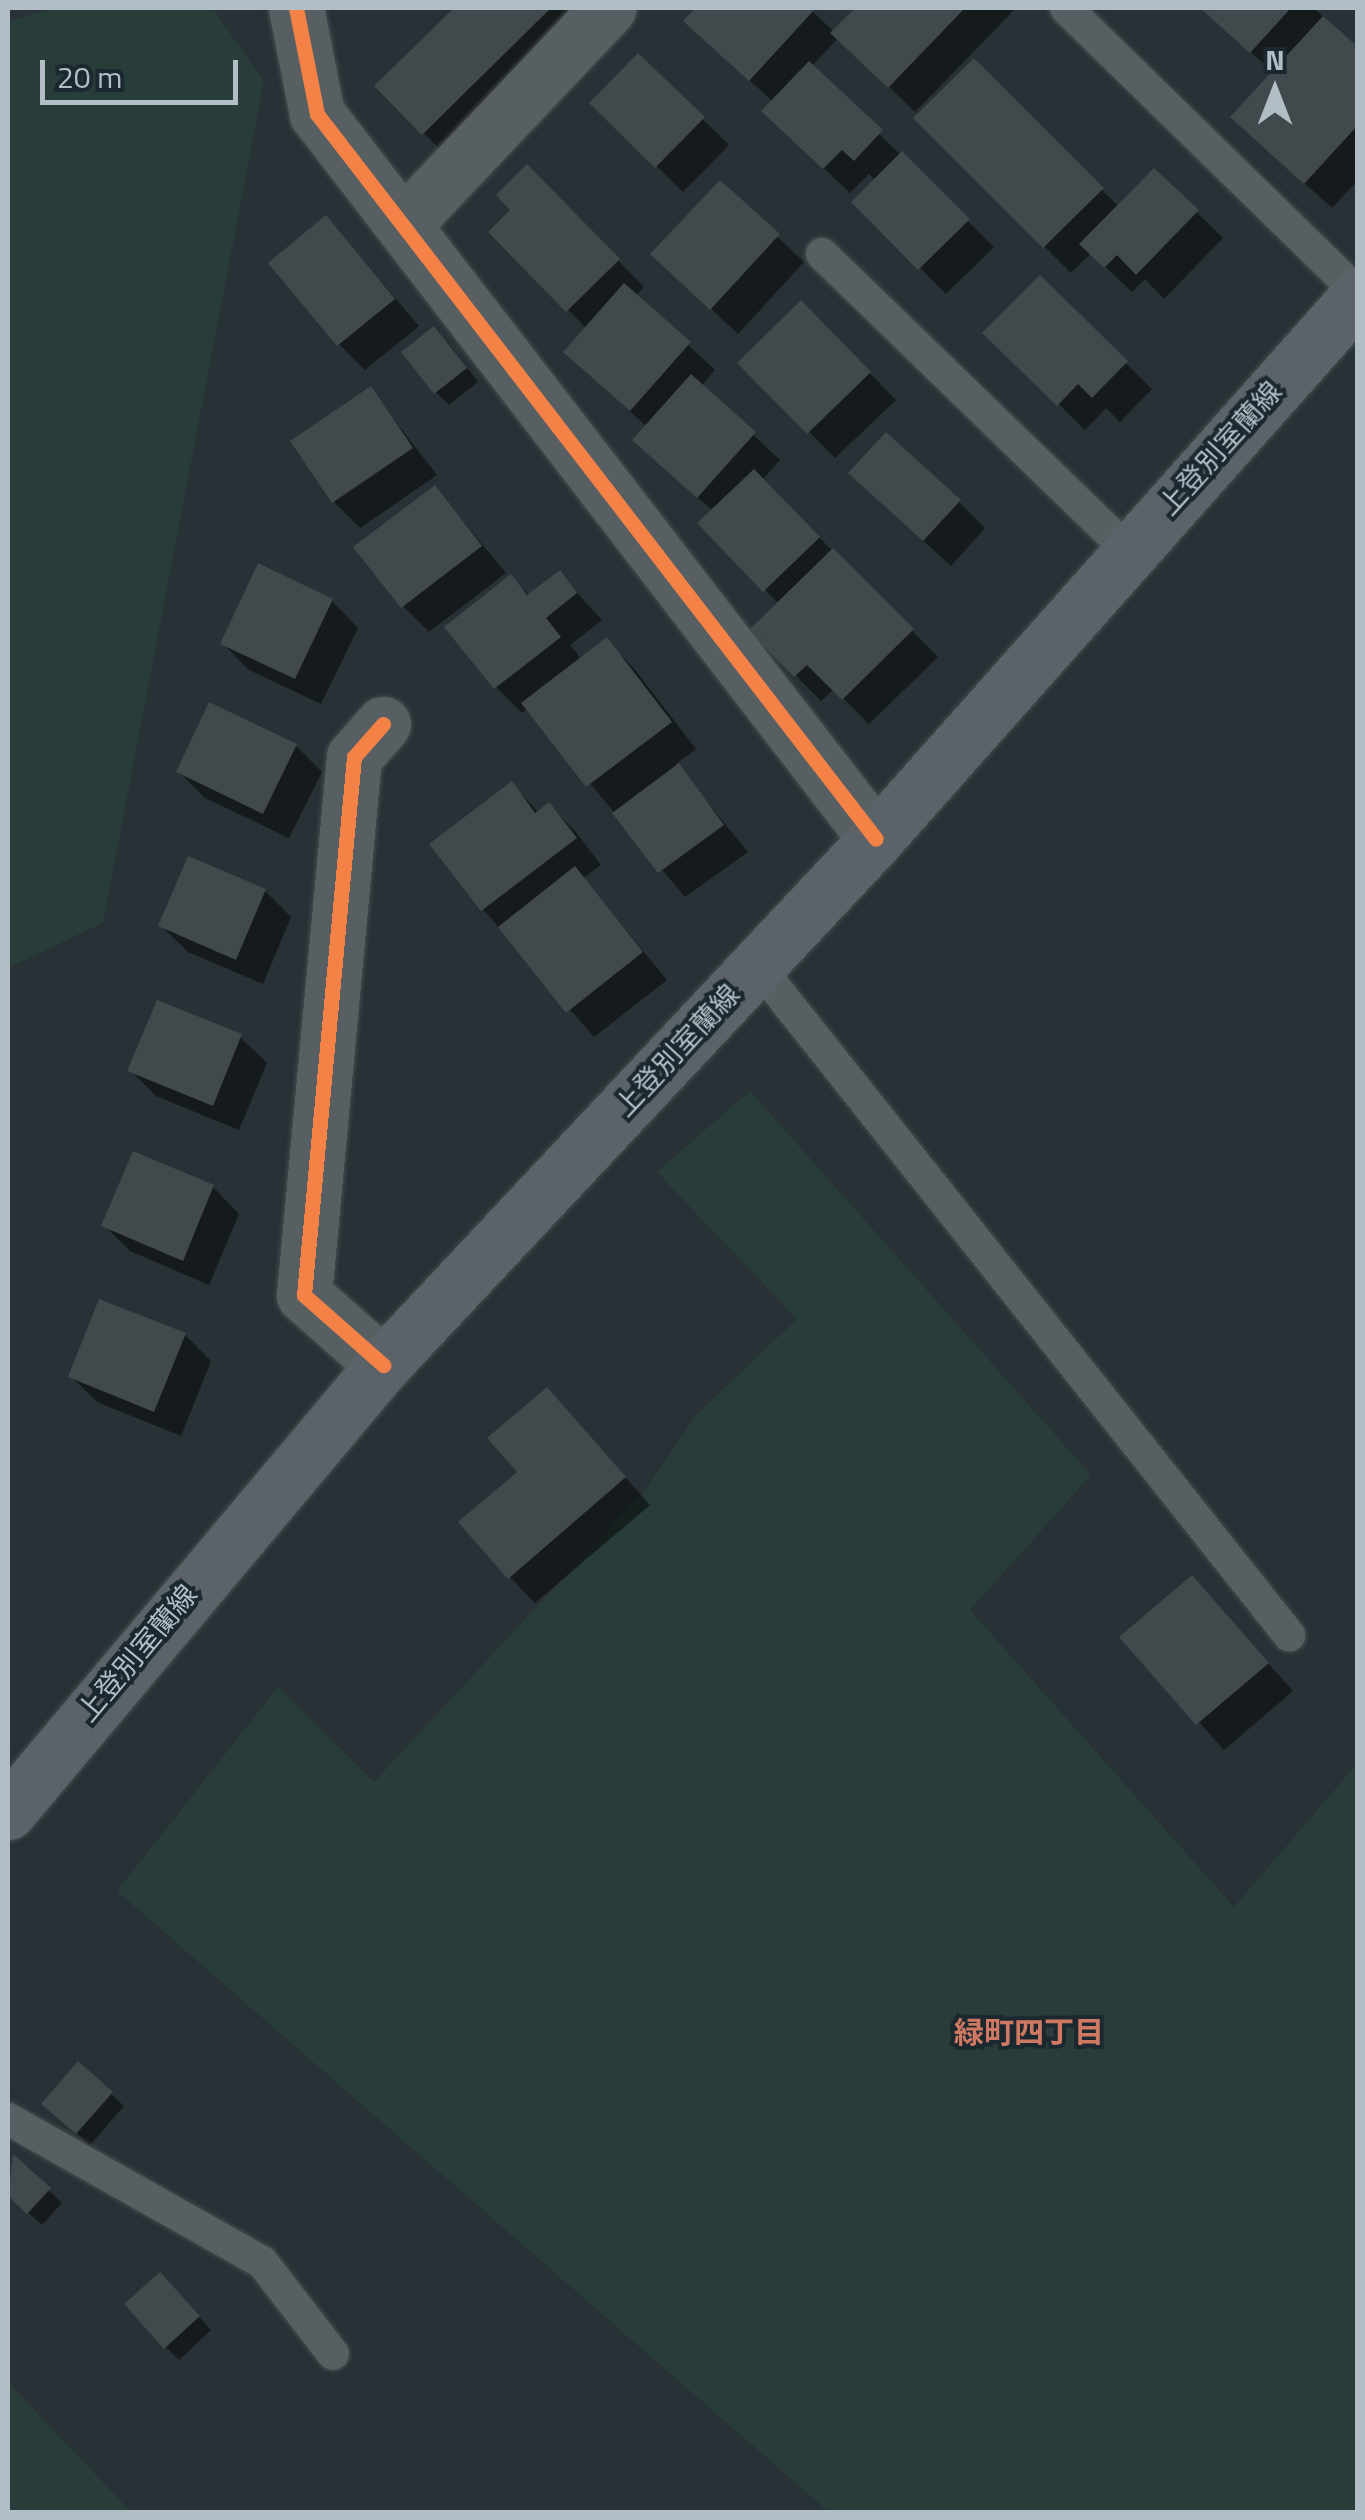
<!DOCTYPE html>
<html>
<head>
<meta charset="utf-8">
<style>
  body { margin:0 }
  #map { position:relative; width:1365px; height:2520px; overflow:hidden; background:#283135; font-family:"Titillium Web","Noto Sans JP",sans-serif }
  div>[style] { position:absolute }
  .green>* { inset:0; background:#283d39 }
  .shadow>* { inset:0; background:#0007 }
  .building>* { inset:0; background:#41494d }
  .roads { filter:drop-shadow(0 0 2px #464c50) drop-shadow(0 0 2px #464c50) }
  .lane>* { height:32px; margin:-16px; padding:0 16px; transform-origin:16px; border-radius:16px; background:#585f63 }
  .street>* { height:55px; margin:-27.5px; padding:0 27.5px; transform-origin:27.5px; border-radius:27.5px; background:#585f63 }
  .secondary>* { height:55px; margin:-27.5px; padding:0 27.5px; transform-origin:27.5px; border-radius:27.5px; background:#5c6368 }
  .cycleway>* { height:15px; margin:-7.5px; padding:0 7.5px; transform-origin:7.5px; border-radius:7.5px; background:#f48246 }
  span { translate:-50% -50%; white-space:nowrap; text-align:center; line-height:1.15; -webkit-text-stroke:8px #1c282f; paint-order:stroke }
  .street-label { font-size:28px; color:#b2bec6 }
  .neighbourhood-label { font-size:30px; color:#cf7963; font-weight:700 }
  .frame { position:absolute; inset:0; border:10px solid #b2bec6; pointer-events:none }
  .north { position:absolute; left:1225px; top:40px; width:100px; height:100px; -webkit-text-stroke:8px #1c282f; paint-order:stroke; rotate:0deg; font-size:28px; font-weight:700; line-height:40px; text-align:center; color:#b2bec6 }
  .north::after { content:''; display:block; margin:auto; width:35px; height:45px; background:#b2bec6; clip-path:polygon(50% 0,100% 100%,50% 72%,0 100%) }
  .scale { position:absolute; left:40px; top:60px; width:198px; height:45px; box-sizing:border-box; border:5px solid #b2bec6; border-top:0; padding-left:12px; font-size:30px; line-height:35px; white-space:nowrap; color:#b2bec6; -webkit-text-stroke:8px #1c282f; paint-order:stroke }
</style>
</head>
<body>
<div id="map">
  <div class="green">
    <i style="clip-path:polygon(55px 8px,212px 8px,264px 81px,103px 923px,8px 968px,8px 21px)"></i>
    <i style="clip-path:polygon(750px 1091px,1091px 1475px,970px 1610px,1234px 1907px,1357px 1764px,1357px 2512px,829px 2512px,117px 1891px,278px 1687px,374px 1782px,645px 1490px,696px 1415px,797px 1319px,657px 1172px)"></i>
    <i style="clip-path:polygon(8px 2382px,131px 2512px,8px 2512px)"></i>
  </div>
  <div class="shadow">
    <i style="clip-path:polygon(458px 8px,600px 8px,460px 170px,378px 86px)"></i>
    <i style="clip-path:polygon(699px 8px,809px 8px,834px 32px,858px 8px,1016px 8px,915px 112px,838px 38px,811px 67px,994px 247px,946px 294px,855px 202px,876px 181px,869px 174px,850px 193px,791px 137px,773px 102px,686px 21px)"></i>
    <i style="clip-path:polygon(1203px 8px,1314px 8px,1358px 50px,1358px 180px,1332px 208px,1260px 143px,1274px 73px)"></i>
    <i style="clip-path:polygon(638px 56px,729px 145px,683px 192px,592px 103px)"></i>
    <i style="clip-path:polygon(974px 62px,1119px 207px,1154px 171px,1223px 238px,1164px 299px,1145px 279px,1132px 292px,1091px 253px,1071px 273px,916px 118px)"></i>
    <i style="clip-path:polygon(527px 168px,644px 287px,635px 296px,715px 370px,701px 386px,780px 460px,762px 480px,938px 657px,869px 724px,834px 689px,821px 701px,752px 631px,779px 604px,701px 523px,713px 511px,662px 466px,647px 427px,566px 352px,587px 329px,492px 232px,514px 210px)"></i>
    <i style="clip-path:polygon(720px 183px,804px 262px,738px 334px,680px 280px)"></i>
    <i style="clip-path:polygon(326px 218px,419px 326px,365px 370px,339px 344px)"></i>
    <i style="clip-path:polygon(1040px 278px,1152px 389px,1120px 422px,1106px 408px,1085px 430px,986px 333px)"></i>
    <i style="clip-path:polygon(801px 303px,896px 400px,835px 458px,741px 363px)"></i>
    <i style="clip-path:polygon(447px 342px,478px 382px,449px 405px,436px 392px)"></i>
    <i style="clip-path:polygon(370px 389px,437px 475px,360px 528px,334px 502px)"></i>
    <i style="clip-path:polygon(435px 488px,506px 573px,429px 632px,403px 606px)"></i>
    <i style="clip-path:polygon(877px 498px,959px 502px,985px 528px,951px 566px)"></i>
    <i style="clip-path:polygon(259px 567px,332px 601px,358px 628px,321px 704px,249px 670px,223px 644px)"></i>
    <i style="clip-path:polygon(559px 573px,602px 620px,570px 645px,581px 659px,606px 640px,632px 666px,696px 749px,676px 764px,748px 852px,685px 897px,528px 709px,522px 713px,496px 687px,511px 578px,530px 596px)"></i>
    <i style="clip-path:polygon(296px 746px,322px 772px,289px 838px,205px 798px,179px 772px)"></i>
    <i style="clip-path:polygon(512px 784px,539px 813px,549px 805px,575px 831px,601px 865px,583px 878px,667px 980px,594px 1037px,483px 909px)"></i>
    <i style="clip-path:polygon(265px 891px,291px 917px,263px 984px,188px 952px,161px 926px)"></i>
    <i style="clip-path:polygon(240px 1037px,267px 1063px,239px 1130px,156px 1096px,130px 1070px)"></i>
    <i style="clip-path:polygon(213px 1187px,239px 1214px,209px 1285px,130px 1251px,104px 1225px)"></i>
    <i style="clip-path:polygon(185px 1335px,211px 1361px,181px 1436px,97px 1402px,71px 1376px)"></i>
    <i style="clip-path:polygon(547px 1390px,650px 1505px,535px 1603px,510px 1577px,520px 1472px)"></i>
    <i style="clip-path:polygon(1191px 1578px,1293px 1691px,1224px 1750px,1123px 1637px)"></i>
    <i style="clip-path:polygon(111px 2094px,124px 2106px,90px 2145px,57px 2116px)"></i>
    <i style="clip-path:polygon(14px 2158px,62px 2203px,42px 2225px,8px 2194px)"></i>
    <i style="clip-path:polygon(173px 2288px,211px 2330px,179px 2360px,166px 2347px)"></i>
  </div>
  <div class="building">
    <i style="clip-path:polygon(454px 8px,551px 8px,422px 135px,374px 86px)"></i>
    <i style="clip-path:polygon(695px 8px,816px 8px,749px 81px,683px 21px)"></i>
    <i style="clip-path:polygon(855px 8px,965px 8px,888px 88px,830px 33px)"></i>
    <i style="clip-path:polygon(1200px 8px,1291px 8px,1250px 53px)"></i>
    <i style="clip-path:polygon(1323px 16px,1358px 47px,1358px 125px,1304px 184px,1230px 117px)"></i>
    <i style="clip-path:polygon(638px 53px,705px 117px,655px 168px,589px 103px)"></i>
    <i style="clip-path:polygon(974px 58px,1104px 188px,1043px 248px,913px 118px)"></i>
    <i style="clip-path:polygon(809px 61px,883px 130px,854px 161px,842px 150px,823px 169px,761px 111px)"></i>
    <i style="clip-path:polygon(902px 151px,970px 219px,918px 270px,851px 202px)"></i>
    <i style="clip-path:polygon(527px 164px,620px 259px,566px 312px,488px 232px,510px 210px,496px 195px)"></i>
    <i style="clip-path:polygon(1154px 168px,1199px 210px,1136px 275px,1117px 255px,1104px 268px,1079px 244px)"></i>
    <i style="clip-path:polygon(720px 180px,780px 234px,710px 310px,650px 254px)"></i>
    <i style="clip-path:polygon(326px 215px,395px 299px,337px 346px,268px 263px)"></i>
    <i style="clip-path:polygon(1040px 275px,1128px 361px,1092px 398px,1078px 384px,1057px 406px,982px 333px)"></i>
    <i style="clip-path:polygon(624px 283px,691px 342px,630px 411px,563px 352px)"></i>
    <i style="clip-path:polygon(801px 300px,871px 372px,807px 434px,737px 363px)"></i>
    <i style="clip-path:polygon(434px 326px,467px 368px,434px 394px,401px 352px)"></i>
    <i style="clip-path:polygon(691px 374px,756px 432px,697px 498px,632px 440px)"></i>
    <i style="clip-path:polygon(371px 386px,413px 448px,332px 503px,290px 441px)"></i>
    <i style="clip-path:polygon(886px 432px,961px 500px,923px 541px,848px 473px)"></i>
    <i style="clip-path:polygon(754px 469px,820px 537px,763px 592px,697px 523px)"></i>
    <i style="clip-path:polygon(435px 485px,482px 546px,401px 608px,353px 547px)"></i>
    <i style="clip-path:polygon(833px 548px,914px 629px,842px 700px,807px 665px,794px 677px,748px 631px)"></i>
    <i style="clip-path:polygon(258px 563px,333px 599px,295px 679px,220px 644px)"></i>
    <i style="clip-path:polygon(560px 570px,577px 593px,546px 618px,561px 637px,494px 689px,444px 627px,511px 574px,527px 595px)"></i>
    <i style="clip-path:polygon(607px 637px,672px 722px,586px 787px,521px 703px)"></i>
    <i style="clip-path:polygon(209px 702px,297px 744px,263px 814px,176px 772px)"></i>
    <i style="clip-path:polygon(679px 763px,724px 825px,658px 873px,612px 813px)"></i>
    <i style="clip-path:polygon(512px 781px,535px 813px,549px 802px,577px 838px,481px 911px,429px 844px)"></i>
    <i style="clip-path:polygon(188px 856px,266px 889px,236px 960px,158px 926px)"></i>
    <i style="clip-path:polygon(575px 866px,643px 952px,566px 1013px,498px 927px)"></i>
    <i style="clip-path:polygon(157px 1000px,242px 1034px,213px 1106px,127px 1071px)"></i>
    <i style="clip-path:polygon(133px 1151px,214px 1185px,183px 1261px,101px 1226px)"></i>
    <i style="clip-path:polygon(99px 1299px,186px 1333px,154px 1412px,68px 1377px)"></i>
    <i style="clip-path:polygon(547px 1387px,626px 1477px,508px 1579px,458px 1522px,517px 1472px,487px 1438px)"></i>
    <i style="clip-path:polygon(1192px 1575px,1269px 1663px,1196px 1725px,1119px 1637px)"></i>
    <i style="clip-path:polygon(78px 2061px,113px 2092px,76px 2134px,41px 2104px)"></i>
    <i style="clip-path:polygon(13px 2154px,51px 2188px,27px 2214px,8px 2196px)"></i>
    <i style="clip-path:polygon(160px 2272px,200px 2316px,164px 2349px,124px 2304px)"></i>
  </div>
  <div class="roads">
    <div class="lane">
      <i style="left:1066px;top:8px;width:408px;rotate:44.3deg"></i>
      <i style="left:822px;top:254px;width:426px;rotate:44.1deg"></i>
      <i style="left:757px;top:965px;width:856px;rotate:51.55deg"></i>
      <i style="left:8px;top:2119px;width:291px;rotate:29.4deg"></i>
      <i style="left:262px;top:2262px;width:116px;rotate:52.3deg"></i>
    </div>
    <div class="street">
      <i style="left:296px;top:8px;width:108px;rotate:78.8deg"></i>
      <i style="left:317px;top:114px;width:915px;rotate:52.37deg"></i>
      <i style="left:403px;top:225px;width:299px;rotate:-46.6deg"></i>
      <i style="left:383px;top:724px;width:44px;rotate:131.3deg"></i>
      <i style="left:354px;top:757px;width:540px;rotate:95.31deg"></i>
      <i style="left:304px;top:1295px;width:106px;rotate:41.5deg"></i>
    </div>
    <div class="secondary">
      <i style="left:8px;top:1812px;width:583px;rotate:-50.01deg"></i>
      <i style="left:383px;top:1365px;width:721px;rotate:-46.85deg"></i>
      <i style="left:876px;top:839px;width:726px;rotate:-48.41deg"></i>
    </div>
  </div>
  <div class="cycleway">
    <i style="left:296px;top:8px;width:108px;rotate:78.8deg"></i>
    <i style="left:317px;top:114px;width:915px;rotate:52.37deg"></i>
    <i style="left:383px;top:724px;width:44px;rotate:131.3deg"></i>
    <i style="left:354px;top:757px;width:540px;rotate:95.31deg"></i>
    <i style="left:304px;top:1295px;width:106px;rotate:41.5deg"></i>
  </div>
  <div class="street-label">
    <span style="left:1220px;top:448px;rotate:-48deg">上登別室蘭線</span>
    <span style="left:677px;top:1050px;rotate:-47deg">上登別室蘭線</span>
    <span style="left:137px;top:1653px;rotate:-50deg">上登別室蘭線</span>
  </div>
  <div class="neighbourhood-label">
    <span style="left:1029px;top:2032px">緑町四丁目</span>
  </div>
  <div class="frame"></div>
  <div class="north">N</div>
  <div class="scale">20 m</div>
</div>
</body>
</html>
